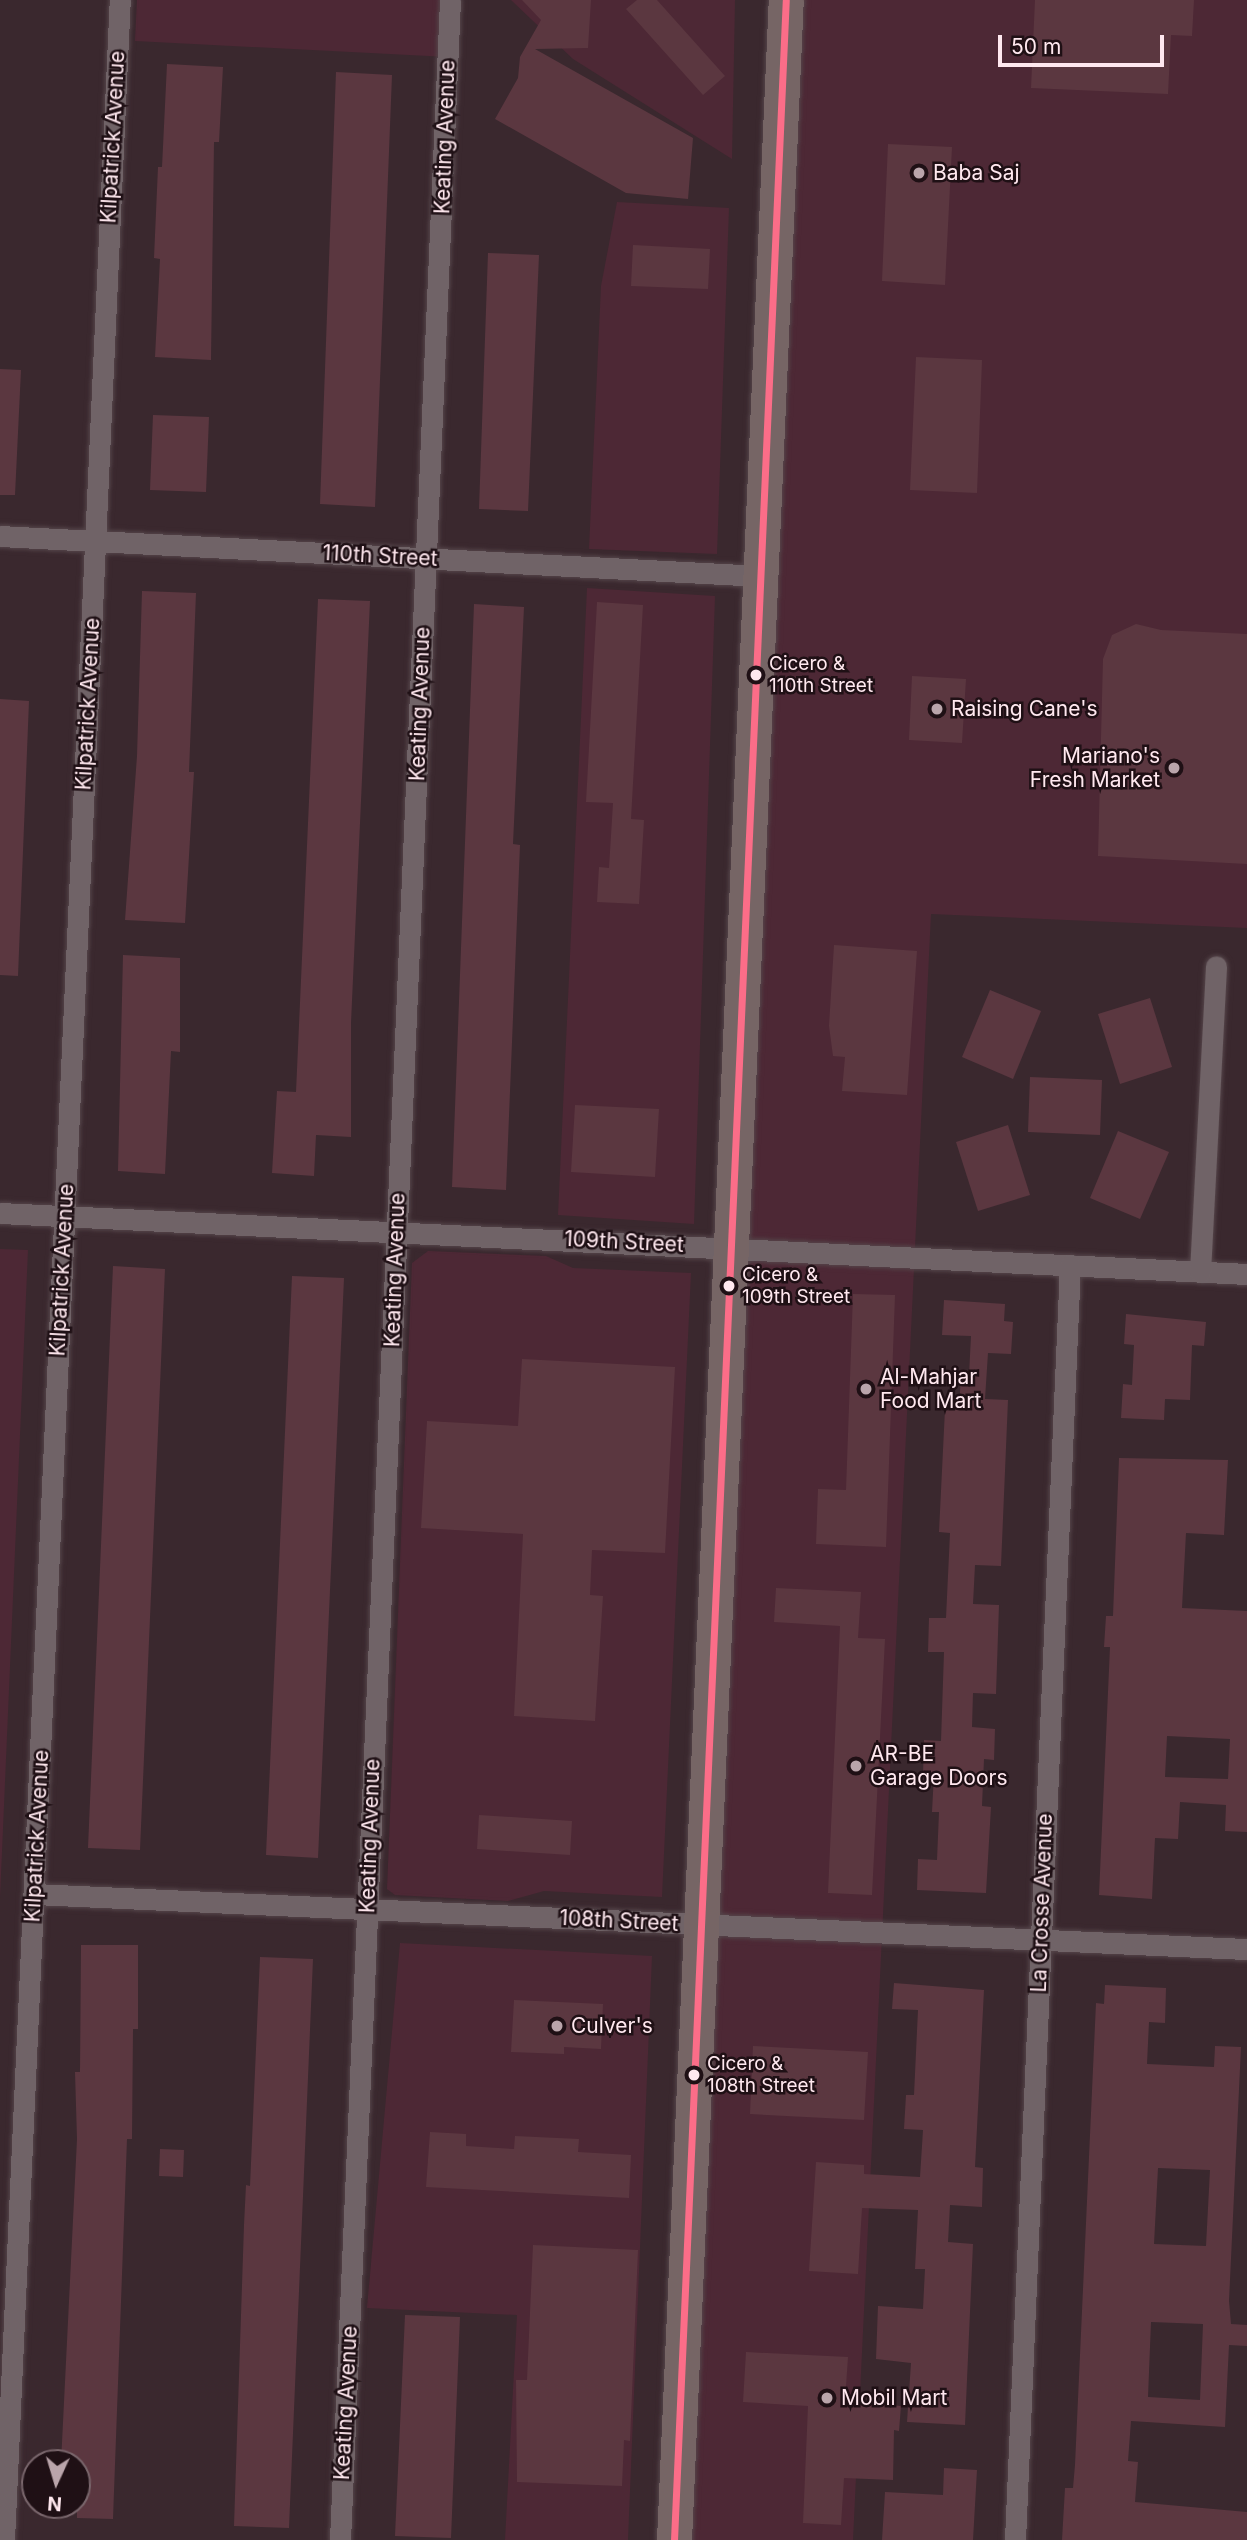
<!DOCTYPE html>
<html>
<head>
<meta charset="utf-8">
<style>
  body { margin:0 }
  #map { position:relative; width:1247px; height:2540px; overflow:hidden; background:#3a282e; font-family:Inter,sans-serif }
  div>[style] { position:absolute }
  .built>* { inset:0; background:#4d2835 }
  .building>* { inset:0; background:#5b3740 }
  .roads { filter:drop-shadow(0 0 2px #55454a) drop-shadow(0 0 2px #55454a) }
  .street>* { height:21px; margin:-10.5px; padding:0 10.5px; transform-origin:10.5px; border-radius:10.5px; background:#706367 }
  .primary>* { height:35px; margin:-17.5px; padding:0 17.5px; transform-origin:17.5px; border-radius:17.5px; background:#766565 }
  .bus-1>* { height:7px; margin:-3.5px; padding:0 3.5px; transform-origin:3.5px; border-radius:3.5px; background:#fb6d88 }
  .dots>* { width:19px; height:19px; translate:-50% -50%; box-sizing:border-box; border:4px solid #1f1015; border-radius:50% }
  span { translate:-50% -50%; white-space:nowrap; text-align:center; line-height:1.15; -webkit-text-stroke:5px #1f1015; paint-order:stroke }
  .bus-label { font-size:19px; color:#ffe8ef }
  .left { translate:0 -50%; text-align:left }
  .street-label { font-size:21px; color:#ffe8ef }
  .poi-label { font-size:21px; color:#ffe8ef }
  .right { translate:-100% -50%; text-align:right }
  .north { position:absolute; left:21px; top:2449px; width:70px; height:70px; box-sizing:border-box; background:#1f1015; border:2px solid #79666c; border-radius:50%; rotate:184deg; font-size:19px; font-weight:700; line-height:28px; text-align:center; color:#ffe8ef }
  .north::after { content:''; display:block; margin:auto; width:24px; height:32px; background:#baa5ab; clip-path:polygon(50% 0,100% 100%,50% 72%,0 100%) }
  .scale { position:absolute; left:998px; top:35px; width:166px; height:32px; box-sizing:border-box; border:4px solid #ffe8ef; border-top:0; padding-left:9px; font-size:21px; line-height:24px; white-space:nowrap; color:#ffe8ef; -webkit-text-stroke:5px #1f1015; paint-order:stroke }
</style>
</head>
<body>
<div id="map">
  <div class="built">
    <i style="clip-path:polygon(137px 0,450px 0,448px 57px,135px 41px)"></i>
    <i style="clip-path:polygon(511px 0,735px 0,732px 159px,573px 59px)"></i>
    <i style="clip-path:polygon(786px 0,1247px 0,1247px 928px,931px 914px,853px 2540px,674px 2540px)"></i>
    <i style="clip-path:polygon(617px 202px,729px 208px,717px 554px,589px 549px,601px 286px)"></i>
    <i style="clip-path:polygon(587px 588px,715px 596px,694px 1224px,558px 1215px)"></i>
    <i style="clip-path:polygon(0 1249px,28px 1250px,0 1898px)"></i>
    <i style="clip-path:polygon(428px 1251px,546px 1256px,573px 1268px,691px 1273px,662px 1897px,544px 1891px,508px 1901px,395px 1895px,387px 1889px,412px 1263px)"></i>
    <i style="clip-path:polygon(400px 1943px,652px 1956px,628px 2540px,505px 2540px,517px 2315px,367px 2308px)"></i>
  </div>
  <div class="building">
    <i style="clip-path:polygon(522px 0,591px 0,588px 48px,535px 49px,693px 138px,688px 199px,626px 193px,495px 119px,518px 78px,520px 57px,541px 20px)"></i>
    <i style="clip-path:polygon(637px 0,657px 0,725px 76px,703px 95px,626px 9px)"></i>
    <i style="clip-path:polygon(1035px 0,1194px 0,1192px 36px,1171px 35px,1168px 94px,1031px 88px)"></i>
    <i style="clip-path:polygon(167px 64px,223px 67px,219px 142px,214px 142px,211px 360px,155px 357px,160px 259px,154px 258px,158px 167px,162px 167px)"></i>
    <i style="clip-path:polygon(336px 72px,392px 75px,375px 507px,320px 504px)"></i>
    <i style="clip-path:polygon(888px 144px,952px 147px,945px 285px,882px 281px)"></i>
    <i style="clip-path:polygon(633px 245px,710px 249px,708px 289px,631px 286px)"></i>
    <i style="clip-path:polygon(488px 253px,539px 255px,528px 511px,479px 509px)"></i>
    <i style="clip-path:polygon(916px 357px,982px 360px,977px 493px,910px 490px)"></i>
    <i style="clip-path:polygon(0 369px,21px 370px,15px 495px,0 495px)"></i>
    <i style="clip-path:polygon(153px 415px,209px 417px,206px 492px,150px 490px)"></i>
    <i style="clip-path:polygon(142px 591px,196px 593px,189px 772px,194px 772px,185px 923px,125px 920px,137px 756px)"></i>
    <i style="clip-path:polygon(318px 599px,370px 601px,351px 1023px,351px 1137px,316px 1135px,314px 1176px,272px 1173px,277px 1091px,296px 1092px)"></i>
    <i style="clip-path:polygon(597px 602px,643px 605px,631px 819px,644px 820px,639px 904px,597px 902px,599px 867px,609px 868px,613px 803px,586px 802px)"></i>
    <i style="clip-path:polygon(474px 604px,524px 607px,513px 844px,520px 845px,506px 1190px,452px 1187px)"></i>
    <i style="clip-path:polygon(1136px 624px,1161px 630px,1247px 634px,1247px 864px,1098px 856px,1103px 659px,1112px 635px)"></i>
    <i style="clip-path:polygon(912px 676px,966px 679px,962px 743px,909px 740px)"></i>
    <i style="clip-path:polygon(0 699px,29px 701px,18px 976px,0 975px)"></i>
    <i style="clip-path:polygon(834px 945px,917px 951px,907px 1095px,842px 1091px,845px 1057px,833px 1056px,829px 1026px)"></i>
    <i style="clip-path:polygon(123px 955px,180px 958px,180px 1052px,171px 1051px,165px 1174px,118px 1171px)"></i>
    <i style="clip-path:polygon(990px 990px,1041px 1011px,1013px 1079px,962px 1057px)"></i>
    <i style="clip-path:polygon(1150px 998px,1172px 1067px,1120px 1084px,1098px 1014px)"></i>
    <i style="clip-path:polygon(1030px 1077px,1102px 1080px,1100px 1135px,1028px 1132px)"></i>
    <i style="clip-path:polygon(575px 1105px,659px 1109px,655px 1177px,571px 1172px)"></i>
    <i style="clip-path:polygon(1008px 1125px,1030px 1195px,978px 1211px,956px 1142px)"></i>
    <i style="clip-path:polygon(1118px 1131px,1169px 1152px,1140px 1219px,1090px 1198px)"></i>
    <i style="clip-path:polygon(113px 1266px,165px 1269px,140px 1850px,88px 1848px)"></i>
    <i style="clip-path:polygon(292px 1276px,344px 1278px,318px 1858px,266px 1855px)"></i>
    <i style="clip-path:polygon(853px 1294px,895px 1295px,886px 1547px,816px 1544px,818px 1489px,846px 1490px)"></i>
    <i style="clip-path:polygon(944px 1300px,1005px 1304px,1004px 1321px,1013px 1322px,1011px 1354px,988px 1353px,985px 1399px,1008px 1400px,1001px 1566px,975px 1565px,973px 1604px,999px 1605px,996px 1694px,973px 1693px,972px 1727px,995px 1729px,994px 1760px,984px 1759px,982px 1806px,991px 1807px,986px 1893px,917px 1890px,918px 1859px,937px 1860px,939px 1812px,932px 1812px,934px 1774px,923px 1774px,924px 1740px,941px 1741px,944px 1652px,928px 1652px,929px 1618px,946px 1618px,950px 1533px,939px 1532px,945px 1409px,959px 1410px,961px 1374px,969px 1375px,971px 1336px,942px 1335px)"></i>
    <i style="clip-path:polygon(1126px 1314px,1206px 1322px,1204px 1346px,1192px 1345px,1190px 1400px,1165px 1399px,1164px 1420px,1121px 1418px,1123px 1384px,1132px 1385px,1134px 1345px,1124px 1344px)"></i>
    <i style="clip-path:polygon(522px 1359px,675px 1367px,665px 1553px,592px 1550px,590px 1595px,603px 1596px,595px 1721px,514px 1716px,523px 1534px,421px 1528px,427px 1421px,518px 1426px)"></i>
    <i style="clip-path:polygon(evenodd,1119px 1458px,1228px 1460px,1224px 1535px,1186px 1533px,1182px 1608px,1247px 1611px,1247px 1832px,1225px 1831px,1226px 1805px,1180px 1802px,1178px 1839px,1155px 1838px,1152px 1899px,1099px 1895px,1110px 1647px,1104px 1647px,1106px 1616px,1113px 1616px,1119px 1458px,1167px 1736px,1230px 1739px,1228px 1779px,1165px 1777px,1167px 1736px)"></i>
    <i style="clip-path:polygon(776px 1588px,861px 1592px,858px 1638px,885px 1639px,872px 1895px,828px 1893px,840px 1626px,774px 1622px)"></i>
    <i style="clip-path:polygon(479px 1815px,572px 1821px,570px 1855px,477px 1849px)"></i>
    <i style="clip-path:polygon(81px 1945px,138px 1945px,138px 2029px,133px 2029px,132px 2139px,127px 2139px,113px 2519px,77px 2518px,77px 2463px,61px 2463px,77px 2139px,75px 2072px,80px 2072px)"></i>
    <i style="clip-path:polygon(260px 1957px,313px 1959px,289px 2528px,234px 2526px,244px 2225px,246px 2185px,250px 2186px)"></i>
    <i style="clip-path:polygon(894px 1983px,984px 1990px,975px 2167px,983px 2168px,982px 2207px,950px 2205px,948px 2242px,973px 2244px,965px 2425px,907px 2422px,911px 2363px,876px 2359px,878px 2306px,923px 2309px,925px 2269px,915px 2269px,918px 2210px,862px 2208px,858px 2274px,809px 2271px,816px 2162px,864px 2165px,864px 2174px,920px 2177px,923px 2130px,904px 2129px,906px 2095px,914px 2095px,918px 2010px,892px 2009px)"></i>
    <i style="clip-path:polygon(evenodd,1105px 1985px,1166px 1988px,1165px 2023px,1149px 2022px,1147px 2064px,1214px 2067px,1215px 2046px,1241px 2047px,1229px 2301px,1231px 2324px,1247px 2325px,1247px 2346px,1229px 2345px,1225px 2427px,1131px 2421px,1128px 2461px,1138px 2462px,1135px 2502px,1247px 2512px,1247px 2540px,1062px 2540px,1065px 2488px,1073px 2488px,1075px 2465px,1096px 2003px,1104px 2004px,1105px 1985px,1158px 2168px,1210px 2170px,1206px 2246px,1154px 2244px,1158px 2168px,1105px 1985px,1151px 2322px,1203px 2324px,1200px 2400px,1148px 2397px,1151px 2322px)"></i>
    <i style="clip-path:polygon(514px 2000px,603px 2004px,601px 2049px,564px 2047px,564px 2054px,511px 2052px)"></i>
    <i style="clip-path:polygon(753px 2046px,868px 2052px,864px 2120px,750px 2114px)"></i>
    <i style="clip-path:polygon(430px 2132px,466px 2134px,466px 2146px,514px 2149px,515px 2136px,579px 2139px,578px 2152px,631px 2155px,629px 2198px,426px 2187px)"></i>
    <i style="clip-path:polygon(160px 2149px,184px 2150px,183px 2177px,159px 2176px)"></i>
    <i style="clip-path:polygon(533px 2245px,638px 2250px,630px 2441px,624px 2440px,622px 2486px,517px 2482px,516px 2380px,527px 2380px)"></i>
    <i style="clip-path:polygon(405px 2315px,460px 2317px,451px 2538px,395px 2536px)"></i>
    <i style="clip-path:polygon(746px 2352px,848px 2357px,845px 2401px,901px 2406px,899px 2431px,894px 2430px,893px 2480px,844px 2478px,841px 2525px,803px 2523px,808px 2406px,743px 2402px)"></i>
    <i style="clip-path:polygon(944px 2468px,977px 2470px,973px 2540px,882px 2540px,885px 2492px,943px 2495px)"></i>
  </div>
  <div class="roads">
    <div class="street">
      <i style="left:0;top:536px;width:761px;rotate:3.01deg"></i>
      <i style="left:0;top:1213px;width:1248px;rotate:2.8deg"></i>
      <i style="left:1200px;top:1272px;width:306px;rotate:-87deg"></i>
      <i style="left:34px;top:1894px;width:1214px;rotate:2.6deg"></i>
      <i style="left:4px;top:2540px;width:2543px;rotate:-87.39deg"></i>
      <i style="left:340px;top:2540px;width:2542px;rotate:-87.52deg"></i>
      <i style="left:1015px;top:2540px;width:1276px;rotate:-87.53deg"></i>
    </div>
    <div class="primary">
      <i style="left:674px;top:2540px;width:2542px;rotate:-87.48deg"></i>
    </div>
  </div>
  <div class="bus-1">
    <i style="left:674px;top:2540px;width:2542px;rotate:-87.48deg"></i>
  </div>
  <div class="dots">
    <i style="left:919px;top:173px;background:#baa5ab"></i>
    <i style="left:756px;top:675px;background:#ffe8ef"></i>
    <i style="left:937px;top:709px;background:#baa5ab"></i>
    <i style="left:1174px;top:768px;background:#baa5ab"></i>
    <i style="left:729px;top:1286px;background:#ffe8ef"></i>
    <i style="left:866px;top:1389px;background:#baa5ab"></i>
    <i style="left:856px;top:1766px;background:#baa5ab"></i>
    <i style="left:557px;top:2026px;background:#baa5ab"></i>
    <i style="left:694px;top:2075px;background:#ffe8ef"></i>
    <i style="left:827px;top:2398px;background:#baa5ab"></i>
  </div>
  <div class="bus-label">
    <span class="left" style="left:769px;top:675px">Cicero &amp;<br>110th Street</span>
    <span class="left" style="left:742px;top:1286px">Cicero &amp;<br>109th Street</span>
    <span class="left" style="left:707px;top:2075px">Cicero &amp;<br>108th Street</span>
  </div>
  <div class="street-label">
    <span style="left:113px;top:137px;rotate:-87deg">Kilpatrick Avenue</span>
    <span style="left:445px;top:137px;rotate:-88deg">Keating Avenue</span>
    <span style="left:380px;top:556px;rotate:3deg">110th Street</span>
    <span style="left:88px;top:704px;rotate:-87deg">Kilpatrick Avenue</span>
    <span style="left:420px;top:704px;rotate:-88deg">Keating Avenue</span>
    <span style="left:624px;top:1242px;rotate:3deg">109th Street</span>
    <span style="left:62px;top:1270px;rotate:-87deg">Kilpatrick Avenue</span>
    <span style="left:395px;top:1270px;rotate:-88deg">Keating Avenue</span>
    <span style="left:37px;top:1836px;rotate:-87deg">Kilpatrick Avenue</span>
    <span style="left:370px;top:1836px;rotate:-88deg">Keating Avenue</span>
    <span style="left:1042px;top:1903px;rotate:-88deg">La Crosse Avenue</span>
    <span style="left:619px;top:1921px;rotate:3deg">108th Street</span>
    <span style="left:346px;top:2403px;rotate:-87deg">Keating Avenue</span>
  </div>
  <div class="poi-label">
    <span class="left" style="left:933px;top:173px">Baba Saj</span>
    <span class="left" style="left:951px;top:709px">Raising Cane's</span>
    <span class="right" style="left:1160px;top:768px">Mariano's<br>Fresh Market</span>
    <span class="left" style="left:880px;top:1389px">Al-Mahjar<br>Food Mart</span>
    <span class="left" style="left:870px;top:1766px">AR-BE<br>Garage Doors</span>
    <span class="left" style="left:571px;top:2026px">Culver's</span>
    <span class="left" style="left:841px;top:2398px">Mobil Mart</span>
  </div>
  <div class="north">N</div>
  <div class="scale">50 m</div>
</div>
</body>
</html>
